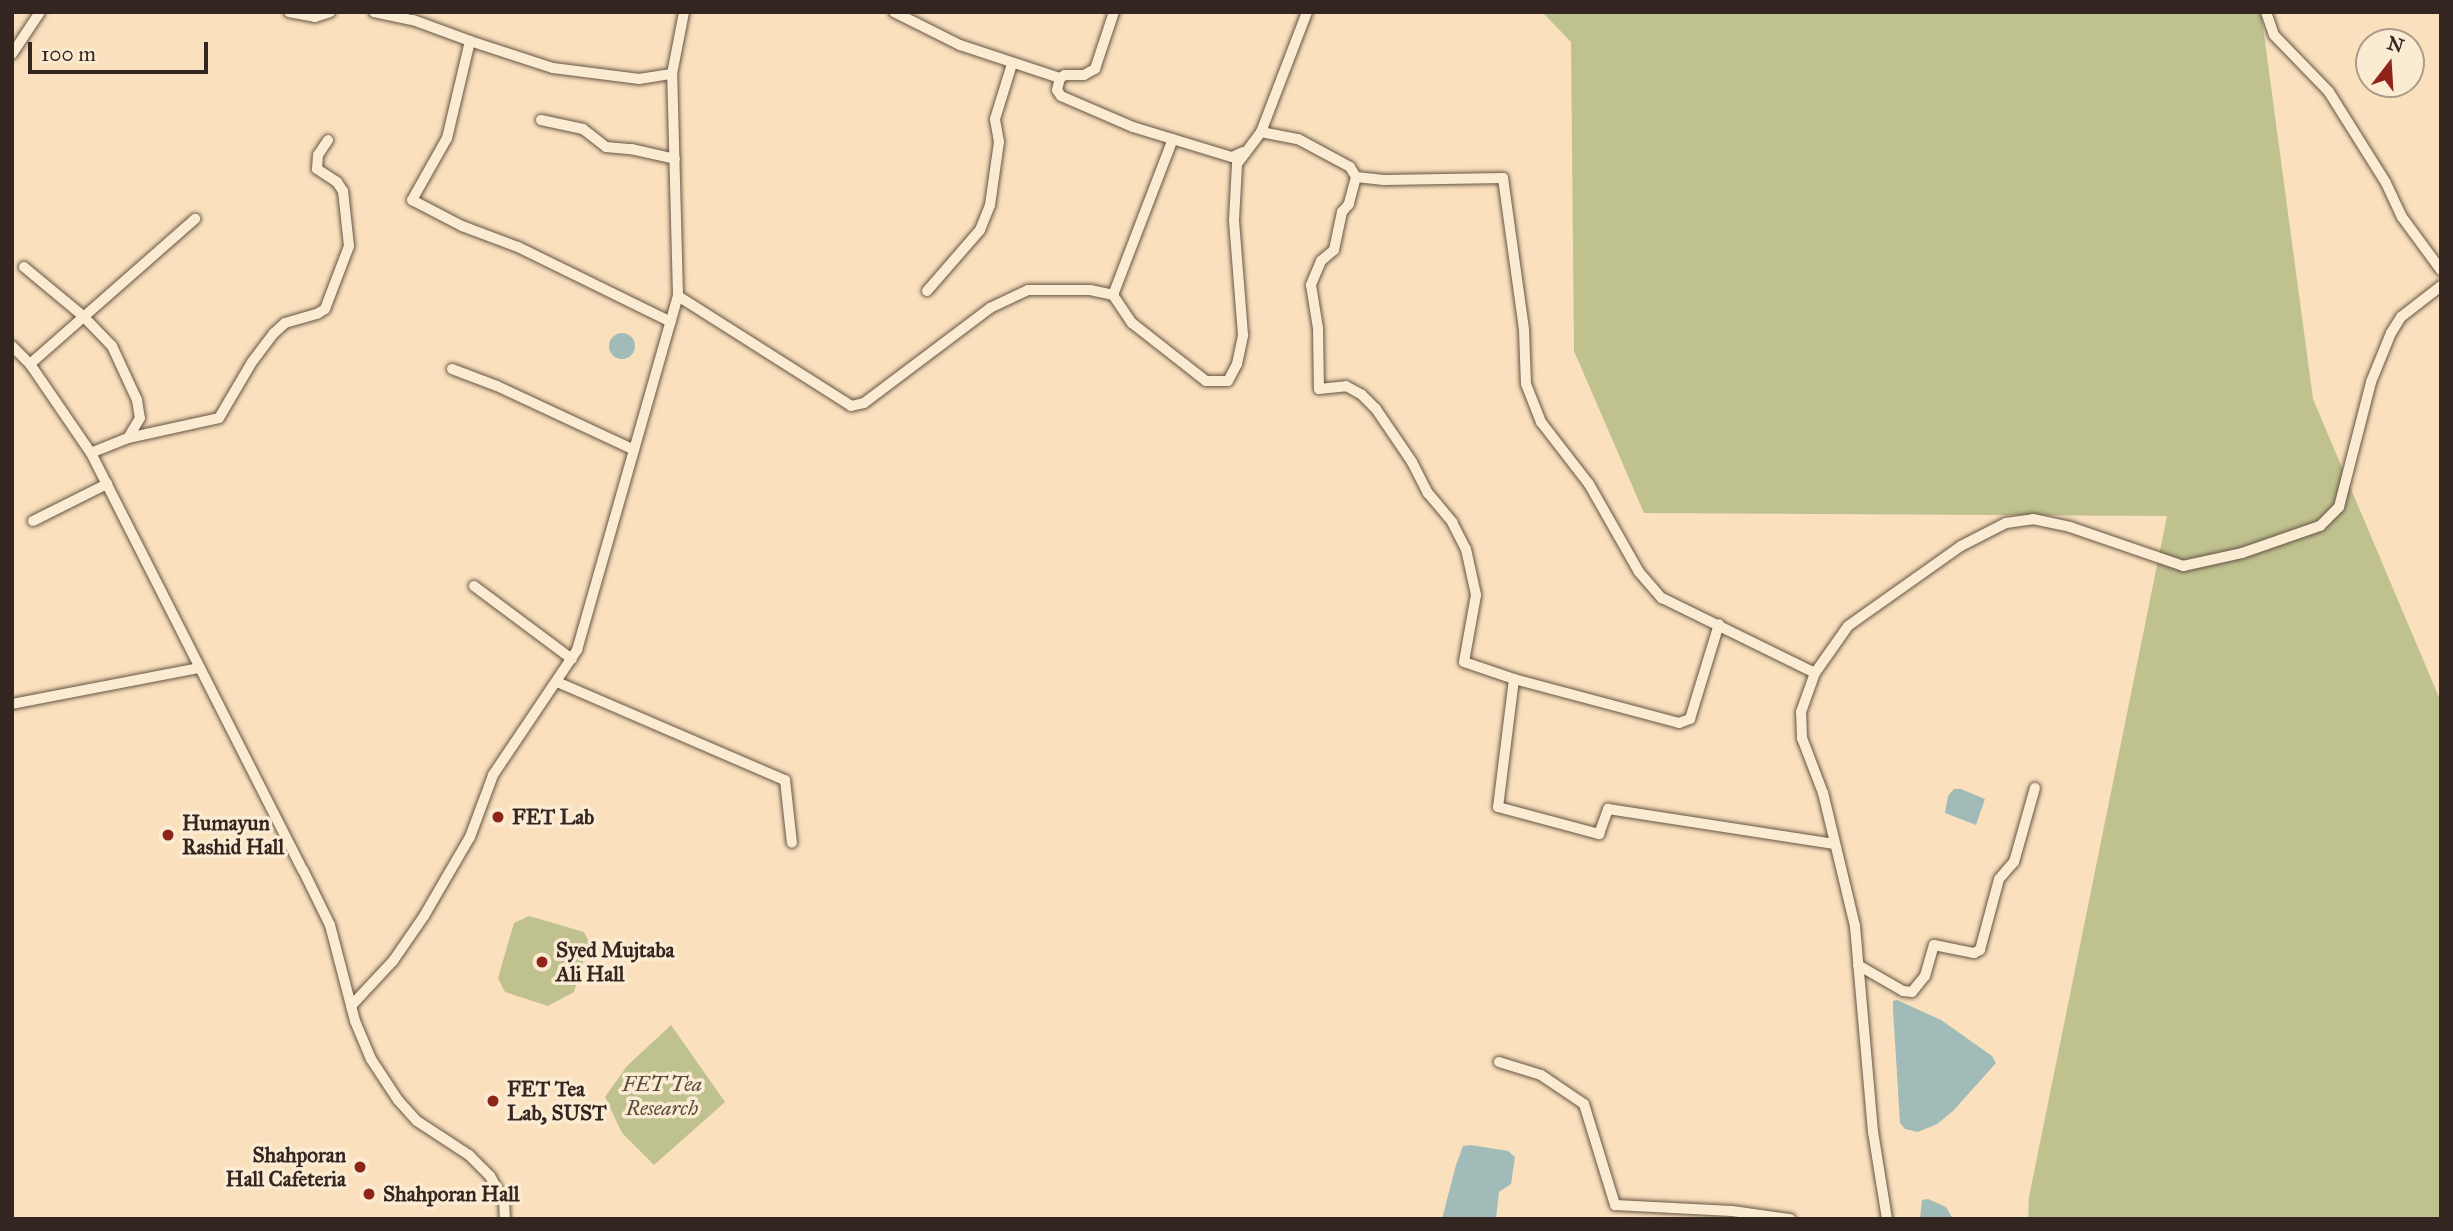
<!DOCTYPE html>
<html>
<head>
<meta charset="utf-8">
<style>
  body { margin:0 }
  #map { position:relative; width:2453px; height:1231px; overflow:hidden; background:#fae0bc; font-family:"IM FELL Great Primer",serif }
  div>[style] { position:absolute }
  .green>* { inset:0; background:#bfc28f }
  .water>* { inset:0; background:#a1bbb9 }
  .round { border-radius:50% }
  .roads { filter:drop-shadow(0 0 2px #655446) drop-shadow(0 0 2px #655446) }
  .minor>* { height:10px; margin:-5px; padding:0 5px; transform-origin:5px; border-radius:5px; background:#fcebd3 }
  .dots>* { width:19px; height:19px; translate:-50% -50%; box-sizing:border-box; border:4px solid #fcebd3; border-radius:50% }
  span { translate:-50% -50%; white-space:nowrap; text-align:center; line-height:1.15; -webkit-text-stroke:7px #fcebd3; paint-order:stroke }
  .poi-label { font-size:21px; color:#33251f; font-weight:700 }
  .left { translate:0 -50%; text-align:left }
  .right { translate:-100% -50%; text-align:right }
  .park-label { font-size:21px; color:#564c3b; font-style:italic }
  .frame { position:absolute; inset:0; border:14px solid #33251f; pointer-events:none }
  .north { position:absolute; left:2355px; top:28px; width:70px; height:70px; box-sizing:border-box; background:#fcebd3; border:2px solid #ac9c8b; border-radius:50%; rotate:17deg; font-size:19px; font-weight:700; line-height:28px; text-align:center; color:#33251f }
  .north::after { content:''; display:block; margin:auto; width:24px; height:32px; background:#8f2418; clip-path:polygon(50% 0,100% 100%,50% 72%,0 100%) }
  .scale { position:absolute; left:28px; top:42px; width:180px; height:32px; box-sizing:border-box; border:4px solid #33251f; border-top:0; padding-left:9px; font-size:21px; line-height:24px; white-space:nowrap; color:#33251f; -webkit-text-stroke:5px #fcebd3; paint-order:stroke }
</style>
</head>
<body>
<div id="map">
  <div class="green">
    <i style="clip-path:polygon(1542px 12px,2261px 12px,2313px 399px,2441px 702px,2441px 1219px,2028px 1219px,2029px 1197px,2167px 516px,1644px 513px,1574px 351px,1571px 42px)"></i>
    <i style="clip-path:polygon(529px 916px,584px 932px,589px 942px,574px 992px,548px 1006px,505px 992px,498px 978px,514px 923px)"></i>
    <i style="clip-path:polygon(671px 1025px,725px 1102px,654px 1165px,622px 1133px,605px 1097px,627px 1066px)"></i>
  </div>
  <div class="water">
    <i class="round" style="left:609px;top:333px;width:26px;height:26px"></i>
    <i style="clip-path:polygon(1954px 789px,1961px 789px,1985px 799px,1976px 825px,1945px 813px,1948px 796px)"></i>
    <i style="clip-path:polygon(1897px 1000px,1941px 1020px,1992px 1056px,1996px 1063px,1953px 1111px,1937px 1124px,1918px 1132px,1905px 1129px,1900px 1123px,1893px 1009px,1893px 1001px)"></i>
    <i style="clip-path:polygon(1471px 1145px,1508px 1151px,1515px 1157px,1511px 1184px,1499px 1192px,1496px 1219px,1442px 1219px,1456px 1165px,1463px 1146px)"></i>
    <i style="clip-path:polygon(1928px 1199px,1946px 1207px,1953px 1219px,1920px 1219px,1922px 1200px)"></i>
  </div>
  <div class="roads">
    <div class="minor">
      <i style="left:289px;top:12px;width:26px;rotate:11deg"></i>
      <i style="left:315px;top:17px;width:16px;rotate:-18deg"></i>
      <i style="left:374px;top:12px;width:40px;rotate:12deg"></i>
      <i style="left:413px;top:20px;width:61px;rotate:20.2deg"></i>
      <i style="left:470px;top:41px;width:100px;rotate:103.3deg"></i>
      <i style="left:447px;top:138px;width:71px;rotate:119.4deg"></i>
      <i style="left:412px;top:200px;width:56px;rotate:27.5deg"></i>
      <i style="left:462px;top:226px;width:60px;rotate:20.6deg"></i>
      <i style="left:518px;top:247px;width:170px;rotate:26.1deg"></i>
      <i style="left:894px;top:12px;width:74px;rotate:26.6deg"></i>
      <i style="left:960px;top:45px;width:105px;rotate:18.3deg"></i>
      <i style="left:1060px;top:78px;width:6px;rotate:-31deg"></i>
      <i style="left:1065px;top:75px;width:19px"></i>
      <i style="left:1084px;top:75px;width:13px;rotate:-29deg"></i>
      <i style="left:1095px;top:69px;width:60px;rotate:-71.6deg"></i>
      <i style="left:2266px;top:12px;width:24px;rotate:71deg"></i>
      <i style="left:2274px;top:35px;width:79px;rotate:46deg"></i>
      <i style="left:2329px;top:92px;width:107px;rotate:57.9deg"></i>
      <i style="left:2386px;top:183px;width:38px;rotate:65deg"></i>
      <i style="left:2402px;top:217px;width:66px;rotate:53.7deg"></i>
      <i style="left:470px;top:41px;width:87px;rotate:18deg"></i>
      <i style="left:553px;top:68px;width:87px;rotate:7.3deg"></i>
      <i style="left:639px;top:79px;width:33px;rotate:-9deg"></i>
      <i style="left:12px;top:54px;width:50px;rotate:-56.3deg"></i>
      <i style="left:1060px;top:78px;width:12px;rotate:104deg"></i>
      <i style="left:1057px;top:90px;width:7px;rotate:56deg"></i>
      <i style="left:1061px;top:96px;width:78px;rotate:23.3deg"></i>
      <i style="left:1133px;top:127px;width:103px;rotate:16.9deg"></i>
      <i style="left:1232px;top:157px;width:12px;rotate:-24deg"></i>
      <i style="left:541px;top:120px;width:43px;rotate:12.1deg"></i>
      <i style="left:583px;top:129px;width:29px;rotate:38deg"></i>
      <i style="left:606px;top:147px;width:25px;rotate:5deg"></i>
      <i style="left:631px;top:149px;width:45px;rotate:12.8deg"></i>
      <i style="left:1261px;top:132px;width:38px;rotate:11deg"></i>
      <i style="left:1298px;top:139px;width:59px;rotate:28.3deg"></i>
      <i style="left:1350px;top:167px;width:12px;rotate:59deg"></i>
      <i style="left:1356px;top:177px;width:28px;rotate:6deg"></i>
      <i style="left:1384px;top:180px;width:119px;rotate:-1deg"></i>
      <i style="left:1503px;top:178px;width:153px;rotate:82.1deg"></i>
      <i style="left:1524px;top:330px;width:54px;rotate:87.9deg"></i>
      <i style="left:1526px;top:384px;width:41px;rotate:68.5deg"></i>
      <i style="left:1541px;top:422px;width:78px;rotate:52.3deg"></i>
      <i style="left:1589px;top:484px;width:101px;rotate:60.4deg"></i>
      <i style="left:1639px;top:572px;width:35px;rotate:49deg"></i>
      <i style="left:1662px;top:598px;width:170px;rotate:26.1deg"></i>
      <i style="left:1356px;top:177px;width:28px;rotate:105deg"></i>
      <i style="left:1349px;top:204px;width:11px;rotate:131deg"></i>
      <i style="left:1342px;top:212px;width:39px;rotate:102deg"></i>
      <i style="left:1334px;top:250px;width:17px;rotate:140deg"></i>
      <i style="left:1321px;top:261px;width:26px;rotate:113deg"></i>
      <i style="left:1311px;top:285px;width:44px;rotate:80.8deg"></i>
      <i style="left:1318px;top:328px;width:61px;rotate:89.1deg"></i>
      <i style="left:1319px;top:389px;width:27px;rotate:-6deg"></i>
      <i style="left:1346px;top:386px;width:18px;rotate:29deg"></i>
      <i style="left:1362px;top:395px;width:20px;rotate:45deg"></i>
      <i style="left:1376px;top:409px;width:64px;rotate:55.8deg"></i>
      <i style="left:1412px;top:462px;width:35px;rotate:63deg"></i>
      <i style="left:1428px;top:493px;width:38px;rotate:50deg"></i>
      <i style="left:1452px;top:522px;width:30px;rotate:63deg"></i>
      <i style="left:1466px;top:549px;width:47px;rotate:77.7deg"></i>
      <i style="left:1476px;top:595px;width:68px;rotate:100.2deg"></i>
      <i style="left:1464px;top:662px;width:53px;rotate:18.8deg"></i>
      <i style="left:1514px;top:679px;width:129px;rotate:97.1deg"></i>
      <i style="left:1498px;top:807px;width:105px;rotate:15deg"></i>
      <i style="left:1599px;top:834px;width:27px;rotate:-70deg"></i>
      <i style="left:1608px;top:809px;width:229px;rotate:8.8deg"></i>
      <i style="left:24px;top:267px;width:77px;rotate:39.7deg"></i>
      <i style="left:83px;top:316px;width:42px;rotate:46deg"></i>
      <i style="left:112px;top:346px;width:60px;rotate:65.2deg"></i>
      <i style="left:137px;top:400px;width:18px;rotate:81deg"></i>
      <i style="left:140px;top:418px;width:23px;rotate:121deg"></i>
      <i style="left:128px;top:438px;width:40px;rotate:158deg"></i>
      <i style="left:927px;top:291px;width:81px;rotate:-49deg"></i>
      <i style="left:980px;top:230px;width:27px;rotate:-68deg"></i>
      <i style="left:990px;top:205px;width:64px;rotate:-81.9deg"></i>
      <i style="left:999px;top:142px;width:23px;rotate:-100deg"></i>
      <i style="left:995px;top:119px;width:58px;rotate:-72.8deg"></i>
      <i style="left:1113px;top:295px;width:167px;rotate:-69deg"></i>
      <i style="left:678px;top:296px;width:205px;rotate:32.4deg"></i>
      <i style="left:851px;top:406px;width:13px;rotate:-13deg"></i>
      <i style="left:864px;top:403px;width:158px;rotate:-37deg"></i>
      <i style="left:990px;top:308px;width:42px;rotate:-25.3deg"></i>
      <i style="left:1028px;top:290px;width:62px"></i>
      <i style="left:1090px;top:290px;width:24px;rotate:12deg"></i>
      <i style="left:1113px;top:295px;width:34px;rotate:56deg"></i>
      <i style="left:1132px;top:323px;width:94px;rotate:38.1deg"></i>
      <i style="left:1206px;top:381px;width:22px"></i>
      <i style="left:1228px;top:381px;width:19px;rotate:-62deg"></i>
      <i style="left:1237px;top:364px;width:30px;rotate:-78deg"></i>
      <i style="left:1243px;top:335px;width:115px;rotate:-94.5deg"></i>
      <i style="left:1234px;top:220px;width:56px;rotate:-86.9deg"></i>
      <i style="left:1237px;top:164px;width:40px;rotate:-53deg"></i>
      <i style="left:1261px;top:132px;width:129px;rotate:-69deg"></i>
      <i style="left:12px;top:346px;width:25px;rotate:45deg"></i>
      <i style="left:30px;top:364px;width:108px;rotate:55.6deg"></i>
      <i style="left:91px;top:453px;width:468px;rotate:63.1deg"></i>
      <i style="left:303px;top:870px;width:61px;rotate:63.9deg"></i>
      <i style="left:330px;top:925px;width:99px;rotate:75.4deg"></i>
      <i style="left:355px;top:1021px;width:41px;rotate:67.2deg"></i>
      <i style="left:371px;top:1059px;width:49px;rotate:56.6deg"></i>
      <i style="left:398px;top:1100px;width:28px;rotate:48deg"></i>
      <i style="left:417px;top:1121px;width:62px;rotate:33.2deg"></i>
      <i style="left:469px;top:1155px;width:30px;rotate:45deg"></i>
      <i style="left:490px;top:1176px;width:29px;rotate:61deg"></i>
      <i style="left:504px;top:1201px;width:18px;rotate:87deg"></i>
      <i style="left:30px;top:364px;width:220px;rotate:-41.3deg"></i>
      <i style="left:452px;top:369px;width:48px;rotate:20.7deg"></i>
      <i style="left:497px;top:386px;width:151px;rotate:25deg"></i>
      <i style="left:128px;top:438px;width:93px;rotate:-12.4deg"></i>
      <i style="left:219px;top:418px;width:65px;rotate:-59.5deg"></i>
      <i style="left:252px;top:362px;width:36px;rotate:-53deg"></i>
      <i style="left:274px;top:333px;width:15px;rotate:-42deg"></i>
      <i style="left:285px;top:323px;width:33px;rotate:-16deg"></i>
      <i style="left:317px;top:314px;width:9px;rotate:-32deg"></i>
      <i style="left:325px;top:309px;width:67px;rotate:-69.1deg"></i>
      <i style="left:349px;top:246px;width:55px;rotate:-96.2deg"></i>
      <i style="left:343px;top:191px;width:11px;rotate:-124deg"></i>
      <i style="left:337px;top:182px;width:24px;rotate:-147deg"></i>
      <i style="left:317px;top:169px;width:14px;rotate:-86deg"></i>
      <i style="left:318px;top:155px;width:18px;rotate:-56deg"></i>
      <i style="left:33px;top:521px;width:83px;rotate:-26.6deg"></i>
      <i style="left:474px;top:586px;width:122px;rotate:36.7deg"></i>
      <i style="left:1514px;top:679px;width:171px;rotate:14.9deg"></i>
      <i style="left:1679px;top:723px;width:12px;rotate:-20deg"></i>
      <i style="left:1690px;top:719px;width:99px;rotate:-73deg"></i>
      <i style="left:557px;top:682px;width:248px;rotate:23.3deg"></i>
      <i style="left:785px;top:780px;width:63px;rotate:83.7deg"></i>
      <i style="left:12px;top:704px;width:190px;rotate:-10.9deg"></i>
      <i style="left:1858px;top:965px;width:52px;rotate:30deg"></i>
      <i style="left:1903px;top:991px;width:9px;rotate:6deg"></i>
      <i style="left:1912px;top:992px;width:21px;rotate:-51deg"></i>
      <i style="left:1925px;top:976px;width:32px;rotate:-74deg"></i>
      <i style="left:1934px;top:945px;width:41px;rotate:11.3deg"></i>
      <i style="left:1974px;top:953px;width:7px;rotate:-27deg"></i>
      <i style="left:1980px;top:950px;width:73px;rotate:-75deg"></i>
      <i style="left:1999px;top:879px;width:23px;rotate:-49deg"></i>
      <i style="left:2014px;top:862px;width:77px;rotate:-74.2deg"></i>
      <i style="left:351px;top:1006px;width:62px;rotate:-47deg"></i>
      <i style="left:393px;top:961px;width:55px;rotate:-55.4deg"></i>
      <i style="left:424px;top:916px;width:91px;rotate:-59.8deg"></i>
      <i style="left:470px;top:837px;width:66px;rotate:-69.6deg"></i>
      <i style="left:493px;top:775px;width:151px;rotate:-56.1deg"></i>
      <i style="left:577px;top:650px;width:368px;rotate:-74.1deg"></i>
      <i style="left:678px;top:296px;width:222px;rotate:-91.5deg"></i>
      <i style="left:672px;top:74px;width:63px;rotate:-79deg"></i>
      <i style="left:1499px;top:1062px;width:44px;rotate:17.2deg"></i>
      <i style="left:1541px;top:1075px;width:52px;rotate:34deg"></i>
      <i style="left:1584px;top:1104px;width:106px;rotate:72.9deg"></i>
      <i style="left:1615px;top:1205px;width:117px;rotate:2.9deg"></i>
      <i style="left:1732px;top:1211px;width:59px;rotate:7.9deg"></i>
      <i style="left:1887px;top:1219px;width:88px;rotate:-99.1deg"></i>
      <i style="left:1873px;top:1132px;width:207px;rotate:-95deg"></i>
      <i style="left:1855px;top:926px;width:137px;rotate:-103.5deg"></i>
      <i style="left:1823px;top:793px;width:59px;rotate:-110.9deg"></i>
      <i style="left:1802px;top:738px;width:26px;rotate:-92deg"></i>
      <i style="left:1801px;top:712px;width:41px;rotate:-70.3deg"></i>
      <i style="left:1815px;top:673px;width:57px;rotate:-54.9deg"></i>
      <i style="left:1848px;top:626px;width:138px;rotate:-35.3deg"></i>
      <i style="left:1961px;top:546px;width:51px;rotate:-27.1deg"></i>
      <i style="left:2006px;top:523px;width:27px;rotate:-8deg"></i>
      <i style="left:2033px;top:519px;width:38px;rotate:12deg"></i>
      <i style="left:2070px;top:527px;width:120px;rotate:19deg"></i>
      <i style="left:2183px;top:566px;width:60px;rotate:-12.4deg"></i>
      <i style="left:2242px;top:553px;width:83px;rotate:-19.1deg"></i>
      <i style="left:2320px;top:526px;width:27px;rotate:-45deg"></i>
      <i style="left:2339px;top:507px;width:129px;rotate:-75.6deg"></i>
      <i style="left:2371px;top:382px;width:53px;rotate:-67.8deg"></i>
      <i style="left:2391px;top:333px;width:19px;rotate:-58deg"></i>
      <i style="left:2401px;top:317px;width:51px;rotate:-37.8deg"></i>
    </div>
  </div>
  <div class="dots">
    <i style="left:498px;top:817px;background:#8f2418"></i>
    <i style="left:168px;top:835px;background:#8f2418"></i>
    <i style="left:542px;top:962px;background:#8f2418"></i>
    <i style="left:493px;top:1101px;background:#8f2418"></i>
    <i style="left:360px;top:1167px;background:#8f2418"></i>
    <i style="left:369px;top:1194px;background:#8f2418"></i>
  </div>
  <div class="poi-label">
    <span class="left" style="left:512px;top:817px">FET Lab</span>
    <span class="left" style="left:182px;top:835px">Humayun<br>Rashid Hall</span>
    <span class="left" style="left:556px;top:962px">Syed Mujtaba<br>Ali Hall</span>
    <span class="left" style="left:507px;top:1101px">FET Tea<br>Lab, SUST</span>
    <span class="right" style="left:346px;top:1167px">Shahporan<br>Hall Cafeteria</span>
    <span class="left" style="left:383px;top:1194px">Shahporan Hall</span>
  </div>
  <div class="park-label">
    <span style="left:662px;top:1096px">FET Tea<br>Research</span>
  </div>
  <div class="frame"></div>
  <div class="north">N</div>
  <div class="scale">100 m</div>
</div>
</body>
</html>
